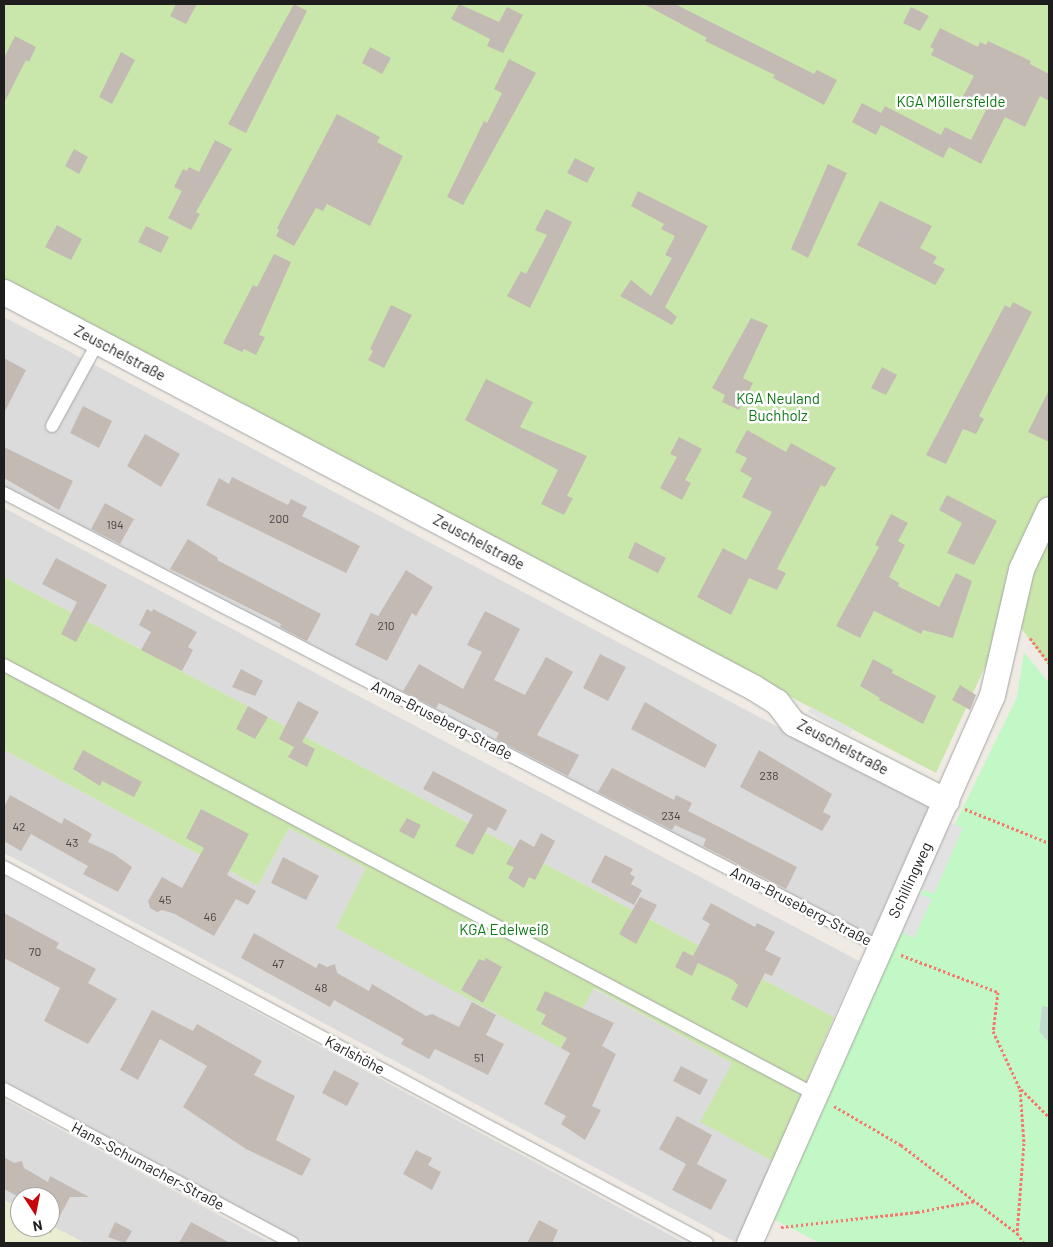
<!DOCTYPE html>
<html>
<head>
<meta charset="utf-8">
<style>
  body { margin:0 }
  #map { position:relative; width:1053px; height:1247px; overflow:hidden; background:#efebe4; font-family:Barlow,sans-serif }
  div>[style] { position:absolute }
  .residential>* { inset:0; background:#dcdbdb }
  .farmland>* { inset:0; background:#ebedd0 }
  .grass>* { inset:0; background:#cae7ab }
  .wetland>* { inset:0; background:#c1dccf }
  .park>* { inset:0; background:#c2f8c5 }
  .parking>* { inset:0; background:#e2e2e2 }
  .building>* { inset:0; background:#c3bab4 }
  .path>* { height:3px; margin-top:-1.5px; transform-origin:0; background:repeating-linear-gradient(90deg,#f5796e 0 2.5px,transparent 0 5px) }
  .roads { filter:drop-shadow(0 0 1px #a5a5a5) drop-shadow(0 0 1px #a5a5a5) }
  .lane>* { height:12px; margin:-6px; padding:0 6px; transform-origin:6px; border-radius:6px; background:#fff }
  .street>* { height:25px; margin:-12.5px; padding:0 12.5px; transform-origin:12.5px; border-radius:12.5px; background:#fff }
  span { translate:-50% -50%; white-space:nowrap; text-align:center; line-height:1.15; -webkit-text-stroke:5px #fff; paint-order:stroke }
  .number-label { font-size:12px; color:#474544 }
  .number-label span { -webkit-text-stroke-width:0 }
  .park-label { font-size:15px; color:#0f7915 }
  .street-label { font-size:15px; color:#1e1e1e }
  .frame { position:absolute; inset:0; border:5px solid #1e1e1e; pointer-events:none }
  .north { position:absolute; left:10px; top:1187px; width:50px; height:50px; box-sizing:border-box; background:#fff; border:1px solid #a5a5a5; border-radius:50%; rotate:169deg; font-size:14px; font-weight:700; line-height:20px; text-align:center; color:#1e1e1e }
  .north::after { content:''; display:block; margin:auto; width:18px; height:22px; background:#c5060b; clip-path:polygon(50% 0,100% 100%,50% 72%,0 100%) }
</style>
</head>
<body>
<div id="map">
  <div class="residential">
    <i style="clip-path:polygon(4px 317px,929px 807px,866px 947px,4px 491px)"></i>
    <i style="clip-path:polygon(4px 508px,859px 961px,834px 1017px,4px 577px)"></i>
    <i style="clip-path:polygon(4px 750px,258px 886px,289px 828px,367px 868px,337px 928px,561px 1047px,593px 988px,732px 1063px,773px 1161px,737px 1243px,4px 853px)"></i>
    <i style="clip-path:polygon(4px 876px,685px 1243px,305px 1243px,4px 1081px)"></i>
    <i style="clip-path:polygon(4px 1099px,271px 1243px,85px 1243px,50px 1225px,50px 1197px,20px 1197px,20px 1208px,4px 1200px)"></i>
  </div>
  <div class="farmland">
    <i style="clip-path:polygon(4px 1200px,20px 1208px,20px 1227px,50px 1225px,85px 1243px,4px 1243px)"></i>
  </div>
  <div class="grass">
    <i style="clip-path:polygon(4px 4px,1049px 4px,1049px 666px,1010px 613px,936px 773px,4px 286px)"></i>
    <i style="clip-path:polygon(4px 577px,834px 1017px,773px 1161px,700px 1122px,732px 1063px,594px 988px,561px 1048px,336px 928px,366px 868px,289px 828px,258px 886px,4px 750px)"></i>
  </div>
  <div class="wetland">
    <i style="clip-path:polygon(1042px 1005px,1049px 1007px,1049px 1043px,1039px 1032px)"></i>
  </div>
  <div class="park">
    <i style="clip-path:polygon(1024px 652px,1049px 683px,1049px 1007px,1042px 1006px,1039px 1031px,1049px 1043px,1049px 1243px,820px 1243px,773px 1219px,890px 957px,1017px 697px)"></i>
  </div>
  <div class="parking">
    <i style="clip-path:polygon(811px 707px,853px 729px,849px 735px,808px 712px)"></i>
    <i style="clip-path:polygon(948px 822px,963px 828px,934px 894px,919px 888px)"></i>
    <i style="clip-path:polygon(917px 893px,932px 899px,914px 938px,900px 931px)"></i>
  </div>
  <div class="building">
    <i style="clip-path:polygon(176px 4px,197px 4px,186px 24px,170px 16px)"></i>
    <i style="clip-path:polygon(294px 4px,307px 11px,246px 133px,228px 124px)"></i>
    <i style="clip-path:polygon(459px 4px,499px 22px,507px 7px,523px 15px,503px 53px,487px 46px,490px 39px,451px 19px)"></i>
    <i style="clip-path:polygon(644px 4px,675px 4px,814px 74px,817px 70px,837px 80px,824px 105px,773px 78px,775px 75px,705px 41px,707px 38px)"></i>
    <i style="clip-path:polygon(911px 7px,929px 16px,920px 31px,903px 23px)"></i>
    <i style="clip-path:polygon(940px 28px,978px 47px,980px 42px,986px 45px,988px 41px,1031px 61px,1030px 64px,1049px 74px,1049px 101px,1040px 96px,1025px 127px,1005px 117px,981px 164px,949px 147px,943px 158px,881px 125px,876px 135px,852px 122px,862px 103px,881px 113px,885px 106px,941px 135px,945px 127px,971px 140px,986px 110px,962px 98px,974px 76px,931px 55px,934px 49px,930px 47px)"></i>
    <i style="clip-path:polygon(15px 36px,36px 47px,29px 62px,26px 60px,4px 103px,4px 58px)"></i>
    <i style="clip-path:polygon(370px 47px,391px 58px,382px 74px,362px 63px)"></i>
    <i style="clip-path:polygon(121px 52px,135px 60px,112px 104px,99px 97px)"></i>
    <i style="clip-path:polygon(509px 59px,536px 73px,463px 205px,447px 197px,484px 121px,487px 123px,502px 93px,494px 89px)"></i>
    <i style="clip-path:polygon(337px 114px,380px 137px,377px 142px,403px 156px,370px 226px,327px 204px,323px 211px,316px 208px,294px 246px,276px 236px,279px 230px,277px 228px)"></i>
    <i style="clip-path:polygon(215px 140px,232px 149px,196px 212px,200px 214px,191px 230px,168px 218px,182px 191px,174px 187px,183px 169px,187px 171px,189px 167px,199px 172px)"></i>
    <i style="clip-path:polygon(74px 149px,88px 157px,79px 174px,65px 166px)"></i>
    <i style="clip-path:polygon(575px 158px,595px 168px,587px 183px,567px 173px)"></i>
    <i style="clip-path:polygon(828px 164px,847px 173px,808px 258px,791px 249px)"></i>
    <i style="clip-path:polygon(638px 191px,708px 226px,665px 307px,677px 317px,672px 325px,620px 296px,631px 280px,651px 296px,672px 258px,665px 255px,675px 236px,661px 229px,664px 224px,631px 206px)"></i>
    <i style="clip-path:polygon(880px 201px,932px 226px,920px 248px,937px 257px,933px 263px,945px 269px,935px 285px,857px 245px)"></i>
    <i style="clip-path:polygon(546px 209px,572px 222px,530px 308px,507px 296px,521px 271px,526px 274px,547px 235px,535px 230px)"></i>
    <i style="clip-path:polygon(57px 225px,82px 239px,71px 260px,45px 247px)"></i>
    <i style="clip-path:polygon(146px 226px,169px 237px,161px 253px,138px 242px)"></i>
    <i style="clip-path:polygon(274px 254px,291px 262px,259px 335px,265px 337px,256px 355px,244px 349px,242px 352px,223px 343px,253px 285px,257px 287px)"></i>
    <i style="clip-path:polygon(1013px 302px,1032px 312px,979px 416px,984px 419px,976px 434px,963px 429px,946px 464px,926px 455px,1005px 305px,1010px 308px)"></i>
    <i style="clip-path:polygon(391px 305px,412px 315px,384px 368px,368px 360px,373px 351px,370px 349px)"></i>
    <i style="clip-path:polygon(751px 318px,768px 325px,743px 378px,753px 383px,739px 410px,722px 402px,725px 395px,712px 388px)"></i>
    <i style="clip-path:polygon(4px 358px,26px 370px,4px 413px)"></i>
    <i style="clip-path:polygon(882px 367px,897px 375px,886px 395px,871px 388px)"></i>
    <i style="clip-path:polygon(486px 379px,533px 402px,520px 427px,587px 456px,567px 496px,573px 498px,564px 515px,541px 504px,558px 470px,465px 420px)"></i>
    <i style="clip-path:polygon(1049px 390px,1049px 442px,1028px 432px)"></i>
    <i style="clip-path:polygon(83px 406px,112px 421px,99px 448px,70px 433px)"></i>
    <i style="clip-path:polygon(747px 430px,786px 452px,791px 443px,836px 468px,825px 487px,821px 485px,777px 569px,786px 573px,777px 590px,749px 578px,731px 615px,697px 597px,723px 548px,746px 560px,772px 512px,742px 497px,752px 478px,740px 471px,747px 458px,735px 452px)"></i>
    <i style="clip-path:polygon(145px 434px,180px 454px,161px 487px,127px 466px)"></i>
    <i style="clip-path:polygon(679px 437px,702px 449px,685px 480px,691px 483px,682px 500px,660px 488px,677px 457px,670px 454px)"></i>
    <i style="clip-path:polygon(4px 447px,73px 481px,59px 510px,4px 478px)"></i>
    <i style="clip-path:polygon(232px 477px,288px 505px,291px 499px,307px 507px,302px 516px,360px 546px,346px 573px,206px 505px,219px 478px,229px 484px)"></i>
    <i style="clip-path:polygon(947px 495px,997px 521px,974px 565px,947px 553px,962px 523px,939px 510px)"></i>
    <i style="clip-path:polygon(105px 503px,134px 519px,120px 544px,91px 529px)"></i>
    <i style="clip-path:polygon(891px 514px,908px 523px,898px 541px,905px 545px,889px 577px,899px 583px,898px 586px,939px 607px,956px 573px,972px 581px,953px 638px,923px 630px,921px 634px,874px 611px,860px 638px,836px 626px,879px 547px,875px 545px)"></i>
    <i style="clip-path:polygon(188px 539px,218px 558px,217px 560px,321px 614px,307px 641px,280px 627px,281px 624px,170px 569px)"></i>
    <i style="clip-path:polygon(635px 542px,666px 558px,658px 573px,628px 558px)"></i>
    <i style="clip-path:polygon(56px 558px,107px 585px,76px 642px,61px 634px,77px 602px,42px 584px)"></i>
    <i style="clip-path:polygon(406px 570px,433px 587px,416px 616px,412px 613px,387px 661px,355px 645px,371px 613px,378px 616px)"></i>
    <i style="clip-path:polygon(147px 609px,152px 612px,153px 609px,197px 632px,188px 647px,193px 650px,182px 671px,141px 650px,151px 632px,139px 625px)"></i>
    <i style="clip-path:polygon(485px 611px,520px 629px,494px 680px,525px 695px,546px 657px,573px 672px,537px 735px,579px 755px,568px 776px,496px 739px,499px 733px,439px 703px,436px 708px,403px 691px,419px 664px,463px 689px,482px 652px,467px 645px)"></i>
    <i style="clip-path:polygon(600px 654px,626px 667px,608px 701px,583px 688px)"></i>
    <i style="clip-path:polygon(873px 659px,893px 670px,892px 673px,936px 696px,923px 724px,879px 700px,880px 698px,860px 686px)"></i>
    <i style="clip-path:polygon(241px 669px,263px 681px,255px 696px,232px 687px)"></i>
    <i style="clip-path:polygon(960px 685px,976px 695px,970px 710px,952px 700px)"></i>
    <i style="clip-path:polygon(298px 701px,319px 712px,302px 742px,315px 749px,307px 767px,288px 757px,294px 747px,279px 739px)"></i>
    <i style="clip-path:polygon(645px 702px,717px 745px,705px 768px,631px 729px)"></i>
    <i style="clip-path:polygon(248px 706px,268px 717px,255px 739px,236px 729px)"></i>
    <i style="clip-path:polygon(83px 750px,142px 782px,134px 797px,102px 781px,100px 786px,73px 769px)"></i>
    <i style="clip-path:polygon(759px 750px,832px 794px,823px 812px,831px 816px,822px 831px,740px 787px)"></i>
    <i style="clip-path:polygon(612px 768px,674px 800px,676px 795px,692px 803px,688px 811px,797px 867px,786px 889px,703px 846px,706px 839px,675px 825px,672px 830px,598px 792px)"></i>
    <i style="clip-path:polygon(433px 771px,507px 810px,496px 831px,488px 827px,473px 855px,455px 846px,473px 815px,423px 789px)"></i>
    <i style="clip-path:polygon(10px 795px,62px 824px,64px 818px,92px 834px,88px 842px,114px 854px,132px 867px,118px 892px,83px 874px,88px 866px,31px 834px,21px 851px,4px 841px,4px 807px)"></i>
    <i style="clip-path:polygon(201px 809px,249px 834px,227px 875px,256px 891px,248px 905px,236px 899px,214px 936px,175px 914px,162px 910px,157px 912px,150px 908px,148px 901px,162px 877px,182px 888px,204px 848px,186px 838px)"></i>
    <i style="clip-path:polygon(407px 818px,421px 825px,414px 839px,399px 831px)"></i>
    <i style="clip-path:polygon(541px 833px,555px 841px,535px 880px,529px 877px,524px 888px,508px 878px,514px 867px,506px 864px,520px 839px,534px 847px)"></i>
    <i style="clip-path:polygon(605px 855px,633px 869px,630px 874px,635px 877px,631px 884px,642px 890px,634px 905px,591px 882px)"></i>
    <i style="clip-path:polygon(283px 857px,319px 876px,306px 900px,271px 883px)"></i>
    <i style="clip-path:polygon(640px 897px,657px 905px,636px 944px,619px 934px)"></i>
    <i style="clip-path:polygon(711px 903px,755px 927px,757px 923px,775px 932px,765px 950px,781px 958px,772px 976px,765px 973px,747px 1008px,731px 999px,738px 985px,733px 980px,698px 963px,692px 976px,675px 967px,683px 951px,693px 956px,710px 924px,702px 919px)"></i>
    <i style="clip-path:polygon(4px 913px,59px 943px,56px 948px,96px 969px,88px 983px,117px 999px,88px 1044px,44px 1021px,60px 988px,4px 958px)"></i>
    <i style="clip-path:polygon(254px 933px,316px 968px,319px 963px,327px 967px,335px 964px,337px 973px,369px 991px,372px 984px,426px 1016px,432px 1014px,459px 1027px,472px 1002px,496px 1015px,486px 1035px,504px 1044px,488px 1075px,435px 1049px,429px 1059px,401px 1044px,404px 1039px,334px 1000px,330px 1007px,241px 958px)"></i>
    <i style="clip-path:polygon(486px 958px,502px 967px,483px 1003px,461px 990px,479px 959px,484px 961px)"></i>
    <i style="clip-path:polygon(545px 991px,614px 1023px,602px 1046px,616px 1054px,592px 1106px,601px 1110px,585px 1140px,561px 1124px,566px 1116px,544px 1104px,570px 1053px,561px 1048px,567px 1038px,541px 1024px,546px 1015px,536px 1010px)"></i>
    <i style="clip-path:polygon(152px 1010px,193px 1031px,197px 1024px,262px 1061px,254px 1075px,295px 1096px,276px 1140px,311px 1159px,302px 1176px,246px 1149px,183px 1107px,207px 1066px,160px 1039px,138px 1080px,120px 1070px)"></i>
    <i style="clip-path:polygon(681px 1066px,708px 1080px,700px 1095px,673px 1081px)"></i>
    <i style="clip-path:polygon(334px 1070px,359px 1083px,347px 1106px,322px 1093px)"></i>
    <i style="clip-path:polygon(677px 1116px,712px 1135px,697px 1164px,727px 1180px,711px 1210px,672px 1190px,686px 1164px,659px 1149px)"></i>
    <i style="clip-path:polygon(416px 1150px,432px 1158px,428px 1165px,441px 1172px,432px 1190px,403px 1174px)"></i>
    <i style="clip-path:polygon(4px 1157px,14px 1163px,22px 1161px,24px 1168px,48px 1182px,50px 1176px,89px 1197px,70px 1197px,50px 1234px,50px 1197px,19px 1197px,4px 1189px)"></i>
    <i style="clip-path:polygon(539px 1220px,558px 1230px,552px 1243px,527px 1243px)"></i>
    <i style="clip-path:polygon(115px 1222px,132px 1231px,125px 1243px,108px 1237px)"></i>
    <i style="clip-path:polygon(191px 1222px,230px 1243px,179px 1243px)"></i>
  </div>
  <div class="path">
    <i style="left:1030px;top:638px;width:31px;rotate:53deg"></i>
    <i style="left:965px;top:809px;width:91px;rotate:22deg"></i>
    <i style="left:901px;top:955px;width:104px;rotate:20.9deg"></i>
    <i style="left:998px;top:992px;width:39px;rotate:97deg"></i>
    <i style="left:993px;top:1031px;width:64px;rotate:65deg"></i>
    <i style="left:1020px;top:1089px;width:54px;rotate:85.8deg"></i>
    <i style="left:1024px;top:1143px;width:90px;rotate:94.4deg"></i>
    <i style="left:1021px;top:1089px;width:40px;rotate:45deg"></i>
    <i style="left:834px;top:1106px;width:78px;rotate:30.2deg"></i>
    <i style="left:901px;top:1145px;width:146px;rotate:37.2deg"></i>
    <i style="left:1017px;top:1233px;width:12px;rotate:55deg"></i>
    <i style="left:781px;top:1227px;width:137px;rotate:-6.3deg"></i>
    <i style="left:917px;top:1212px;width:59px;rotate:-10.7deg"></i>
  </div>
  <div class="roads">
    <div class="lane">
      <i style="left:52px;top:426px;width:96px;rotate:-61.3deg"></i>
      <i style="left:4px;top:493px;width:987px;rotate:27.4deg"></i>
      <i style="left:4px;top:665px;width:919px;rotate:27.9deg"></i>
      <i style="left:4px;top:867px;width:797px;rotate:28.14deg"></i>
      <i style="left:4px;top:1089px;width:327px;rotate:28.1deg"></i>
    </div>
    <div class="street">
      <i style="left:4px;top:292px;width:847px;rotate:27.81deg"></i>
      <i style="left:753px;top:687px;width:28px;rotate:32deg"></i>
      <i style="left:777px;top:702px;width:26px;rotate:53deg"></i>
      <i style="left:793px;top:723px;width:172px;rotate:27deg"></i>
      <i style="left:749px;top:1243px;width:599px;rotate:-66.09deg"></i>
      <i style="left:992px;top:695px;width:129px;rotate:-77deg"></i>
      <i style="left:1021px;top:569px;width:66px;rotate:-65deg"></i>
    </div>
  </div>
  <div class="number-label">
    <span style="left:279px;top:519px">200</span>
    <span style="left:115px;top:525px">194</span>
    <span style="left:386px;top:626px">210</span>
    <span style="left:769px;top:776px">238</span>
    <span style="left:671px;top:816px">234</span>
    <span style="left:19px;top:827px">42</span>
    <span style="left:72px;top:843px">43</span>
    <span style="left:165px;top:900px">45</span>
    <span style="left:210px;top:917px">46</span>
    <span style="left:35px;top:952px">70</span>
    <span style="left:278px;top:964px">47</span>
    <span style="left:321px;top:988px">48</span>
    <span style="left:479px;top:1058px">51</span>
  </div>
  <div class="park-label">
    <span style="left:951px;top:102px">KGA Möllersfelde</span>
    <span style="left:778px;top:407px">KGA Neuland<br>Buchholz</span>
    <span style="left:504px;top:930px">KGA Edelweiß</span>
  </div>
  <div class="street-label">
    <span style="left:120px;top:353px;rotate:28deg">Zeuschelstraße</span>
    <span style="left:479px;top:542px;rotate:28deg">Zeuschelstraße</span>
    <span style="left:442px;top:720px;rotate:27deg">Anna-Bruseberg-Straße</span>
    <span style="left:843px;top:747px;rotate:28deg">Zeuschelstraße</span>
    <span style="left:910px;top:880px;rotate:-65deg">Schillingweg</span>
    <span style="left:801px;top:906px;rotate:27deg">Anna-Bruseberg-Straße</span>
    <span style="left:355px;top:1055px;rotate:28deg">Karlshöhe</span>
    <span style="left:148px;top:1166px;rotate:28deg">Hans-Schumacher-Straße</span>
  </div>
  <div class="frame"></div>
  <div class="north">N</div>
</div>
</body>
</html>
